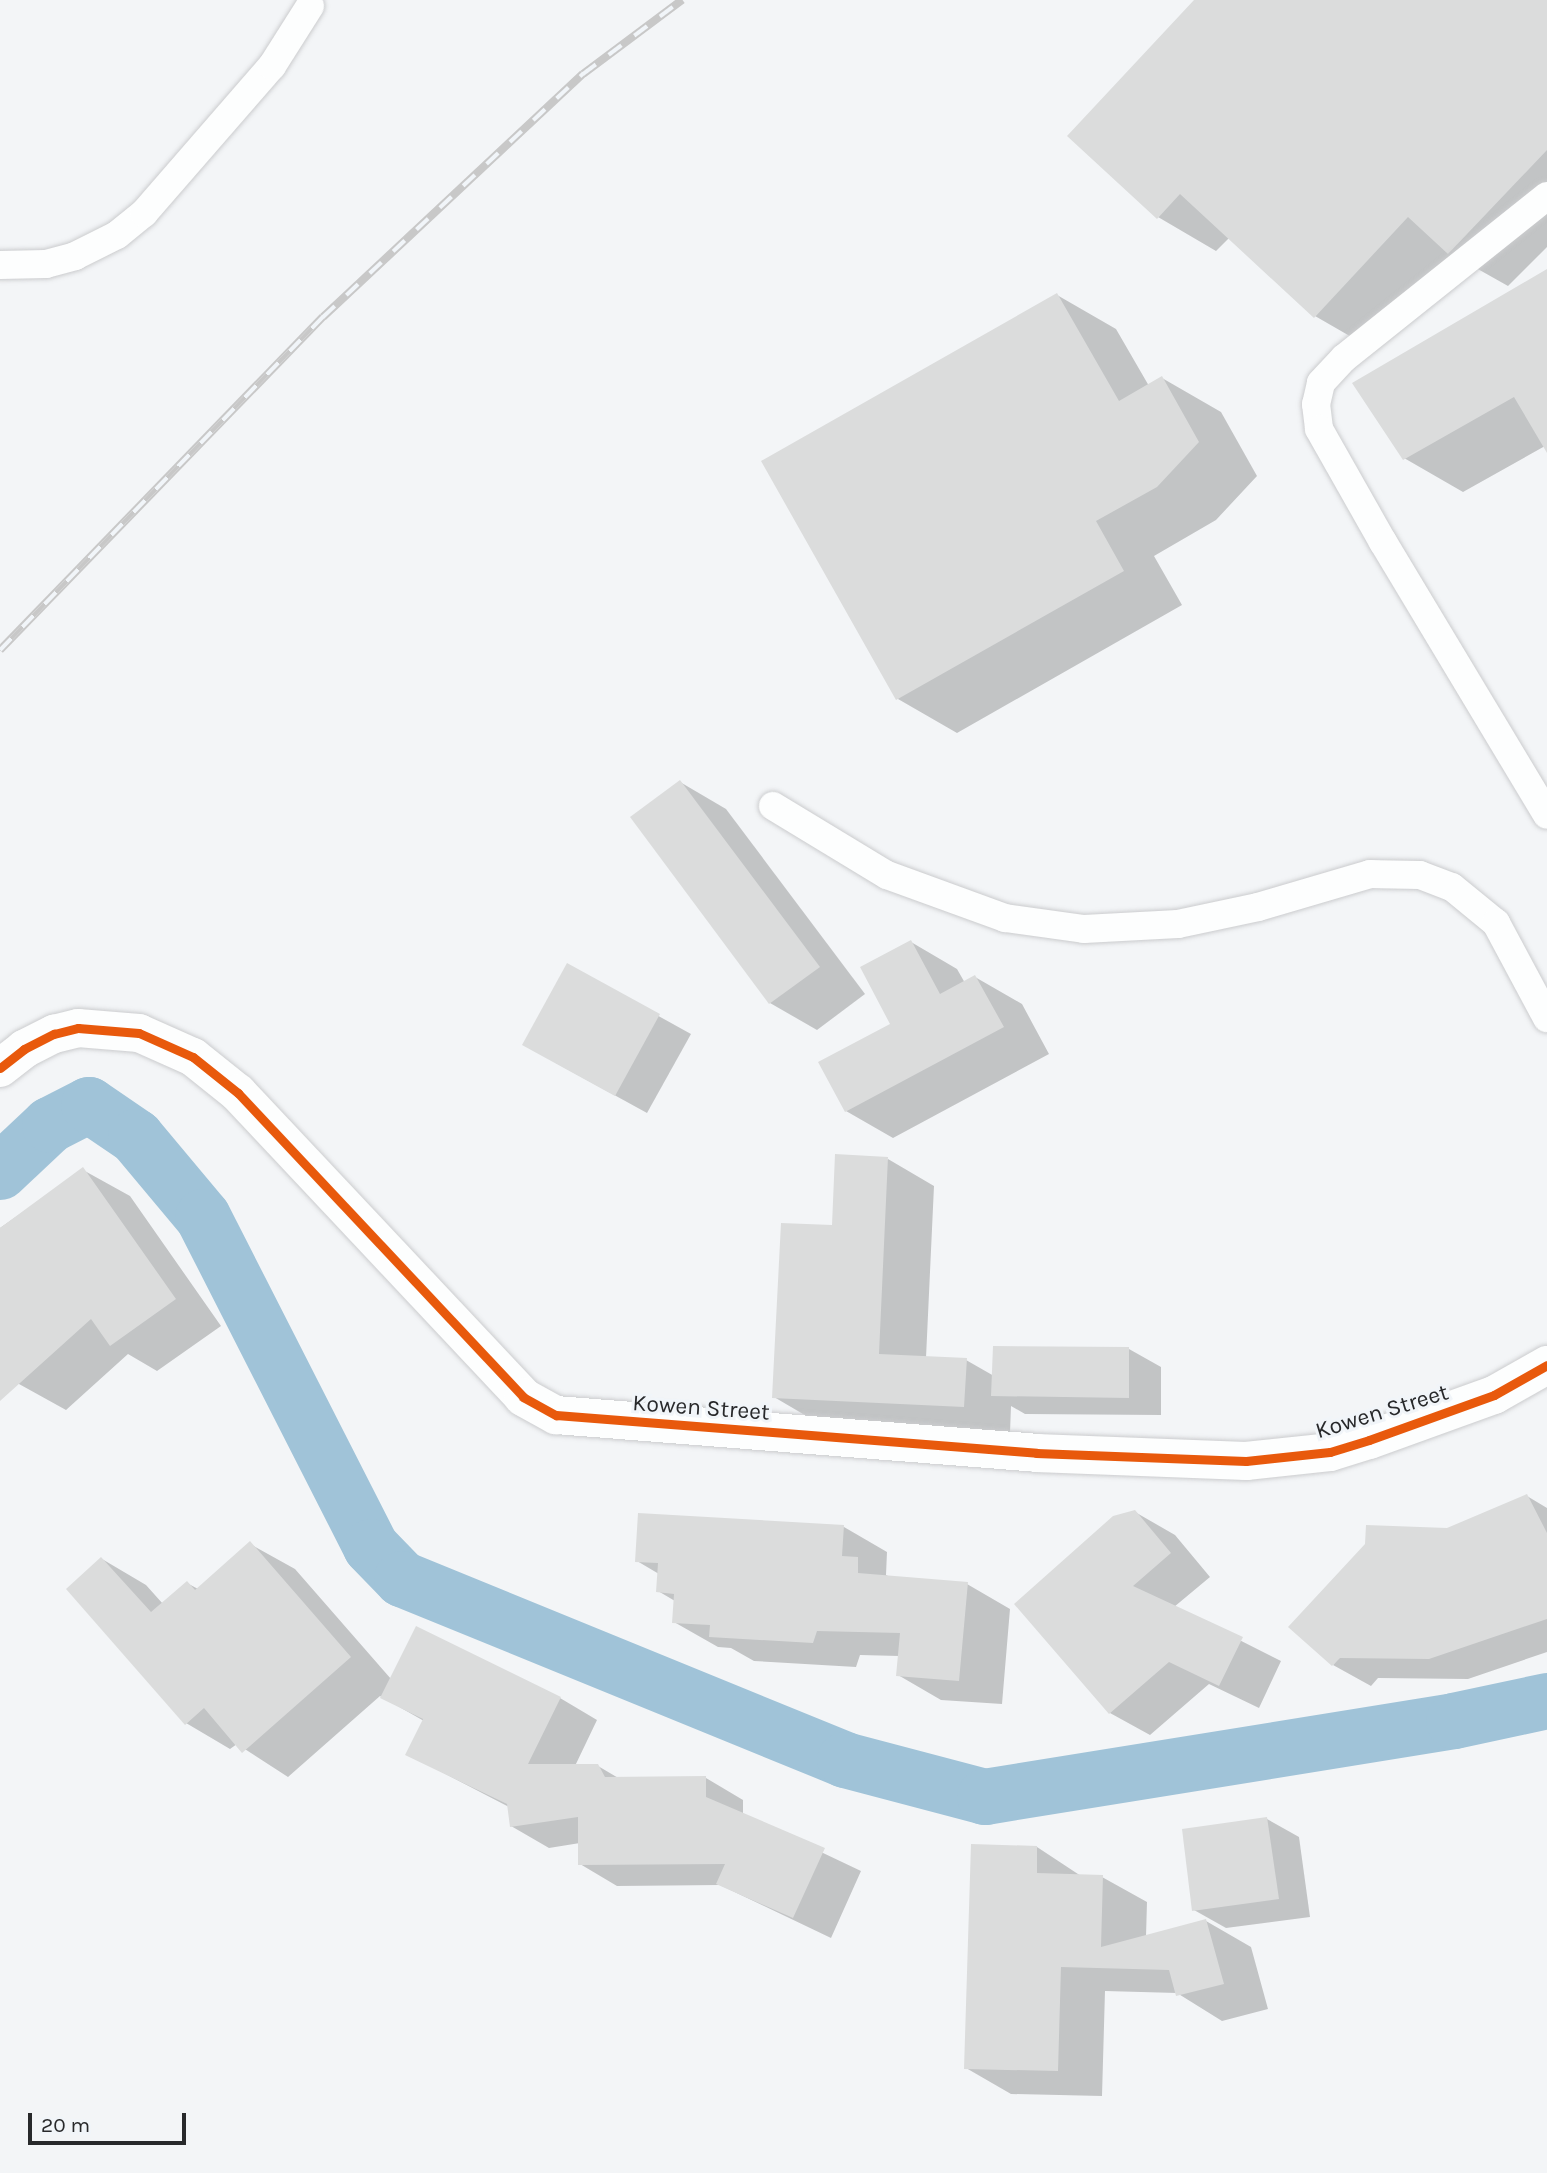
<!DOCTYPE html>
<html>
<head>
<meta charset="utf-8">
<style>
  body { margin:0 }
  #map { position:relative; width:1547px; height:2173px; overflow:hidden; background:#f3f5f7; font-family:Karla,sans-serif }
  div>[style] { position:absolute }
  .shadow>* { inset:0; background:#0003 }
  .canal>* { height:56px; margin:-28px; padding:0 28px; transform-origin:28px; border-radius:28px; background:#a0c3d8 }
  .building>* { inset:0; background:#dbdcdc }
  .roads { filter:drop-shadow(0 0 2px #cbccce) drop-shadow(0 0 2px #cbccce) }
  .service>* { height:28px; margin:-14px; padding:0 14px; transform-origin:14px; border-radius:14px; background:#fdfefe }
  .minor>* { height:38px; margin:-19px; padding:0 19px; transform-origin:19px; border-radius:19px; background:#fdfefe }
  .rail>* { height:8px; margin-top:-4px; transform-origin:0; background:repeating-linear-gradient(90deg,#f1f5f9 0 16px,#c8c8c8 0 32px); box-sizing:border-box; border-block:2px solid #c8c8c8 }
  .cycleway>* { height:9px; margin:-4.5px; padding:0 4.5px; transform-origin:4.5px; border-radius:4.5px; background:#e8590c }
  span { translate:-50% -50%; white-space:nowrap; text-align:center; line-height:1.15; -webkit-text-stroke:6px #f1f5f9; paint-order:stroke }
  .street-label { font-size:23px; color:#28292b }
  .scale { position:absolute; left:28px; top:2113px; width:158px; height:32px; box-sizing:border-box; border:4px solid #28292b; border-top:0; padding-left:9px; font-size:21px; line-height:24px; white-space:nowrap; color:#28292b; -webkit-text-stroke:5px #f1f5f9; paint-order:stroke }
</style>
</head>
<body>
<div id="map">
  <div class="shadow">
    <i style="clip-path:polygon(1196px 0,1547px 0,1547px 247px,1508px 286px,1460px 259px,1374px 350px,1315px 316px,1230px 237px,1216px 251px,1158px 217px)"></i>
    <i style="clip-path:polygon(1547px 272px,1547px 449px,1545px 446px,1463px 492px,1404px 458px)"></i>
    <i style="clip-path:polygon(1057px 295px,1116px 329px,1149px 386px,1162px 378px,1221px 412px,1257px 476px,1216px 520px,1154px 556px,1182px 605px,957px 733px,898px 699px)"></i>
    <i style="clip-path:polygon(680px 782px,726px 809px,865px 994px,817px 1030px,770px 1003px)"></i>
    <i style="clip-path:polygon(911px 942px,957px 969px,965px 983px,975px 977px,1022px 1004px,1049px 1054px,893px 1138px,846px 1111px,892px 1024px)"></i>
    <i style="clip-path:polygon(568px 966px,691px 1034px,647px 1113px,556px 1063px)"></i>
    <i style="clip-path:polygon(888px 1159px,934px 1186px,926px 1358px,966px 1360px,994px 1376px,1129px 1349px,1161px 1367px,1161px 1415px,1025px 1414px,1011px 1406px,1010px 1433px,820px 1424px,774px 1397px,833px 1226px)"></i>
    <i style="clip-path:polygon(83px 1170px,130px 1196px,221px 1326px,157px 1371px,128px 1354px,66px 1410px,19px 1384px,0 1362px,0 1228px)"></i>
    <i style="clip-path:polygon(1527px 1496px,1547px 1508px,1547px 1652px,1468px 1679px,1378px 1678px,1371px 1686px,1333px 1665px,1447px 1530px)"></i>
    <i style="clip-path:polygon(1135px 1512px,1175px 1535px,1210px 1577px,1174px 1607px,1281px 1661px,1259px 1708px,1209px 1684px,1150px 1735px,1110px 1713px)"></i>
    <i style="clip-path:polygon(844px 1527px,887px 1552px,886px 1575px,890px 1577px,967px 1584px,1010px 1609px,1002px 1704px,941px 1700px,898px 1675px,899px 1656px,860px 1655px,856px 1667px,754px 1661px,731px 1648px,718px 1647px,674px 1622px,675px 1601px,658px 1591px,659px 1574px,637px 1561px)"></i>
    <i style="clip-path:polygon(250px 1544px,295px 1569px,391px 1679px,560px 1698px,597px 1720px,575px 1766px,598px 1766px,620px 1779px,706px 1778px,743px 1800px,743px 1815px,861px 1871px,831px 1938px,720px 1885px,617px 1886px,580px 1864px,580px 1843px,549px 1848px,511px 1826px,509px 1807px,407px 1754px,424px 1721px,380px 1696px,288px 1777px,237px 1744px,230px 1749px,186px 1723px,102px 1559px,146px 1585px,163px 1604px,187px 1583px,198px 1589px)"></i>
    <i style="clip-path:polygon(1267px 1819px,1299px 1837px,1310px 1917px,1226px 1928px,1194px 1910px)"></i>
    <i style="clip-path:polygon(1037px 1847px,1081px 1876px,1102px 1877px,1147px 1902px,1146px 1937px,1206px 1921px,1251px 1947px,1268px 2009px,1222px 2021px,1177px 1993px,1105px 1991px,1102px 2096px,1011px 2094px,966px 2068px)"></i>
  </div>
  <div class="canal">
    <i style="left:0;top:1172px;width:69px;rotate:-43.2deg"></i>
    <i style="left:50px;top:1125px;width:44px;rotate:-27.1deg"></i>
    <i style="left:89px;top:1105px;width:57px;rotate:34.2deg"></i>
    <i style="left:136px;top:1137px;width:104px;rotate:50.1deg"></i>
    <i style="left:203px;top:1217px;width:370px;rotate:63deg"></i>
    <i style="left:371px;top:1547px;width:45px;rotate:45.9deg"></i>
    <i style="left:402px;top:1579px;width:479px;rotate:22.2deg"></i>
    <i style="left:845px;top:1760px;width:145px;rotate:14.8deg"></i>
    <i style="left:985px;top:1797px;width:475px;rotate:-9.2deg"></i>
    <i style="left:1454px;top:1721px;width:95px;rotate:-12.1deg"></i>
  </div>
  <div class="building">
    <i style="clip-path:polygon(1194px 0,1547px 0,1547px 150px,1448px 254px,1408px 217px,1314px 318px,1180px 194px,1157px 219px,1067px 136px)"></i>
    <i style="clip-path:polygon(1547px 269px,1547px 453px,1514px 397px,1403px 460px,1352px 383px)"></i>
    <i style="clip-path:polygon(1057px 293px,1119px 401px,1162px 376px,1199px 442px,1157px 487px,1096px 521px,1124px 571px,896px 700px,761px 461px)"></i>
    <i style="clip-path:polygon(680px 780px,820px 967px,769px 1004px,630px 817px)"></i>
    <i style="clip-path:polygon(911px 940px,940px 994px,975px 975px,1004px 1027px,845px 1112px,818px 1062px,890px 1024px,860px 967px)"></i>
    <i style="clip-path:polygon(567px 963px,660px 1014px,615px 1096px,522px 1045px)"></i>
    <i style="clip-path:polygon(835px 1154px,888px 1157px,879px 1354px,967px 1358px,964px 1407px,772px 1398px,781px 1223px,832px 1225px)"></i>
    <i style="clip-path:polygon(83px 1167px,176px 1299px,110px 1346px,91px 1319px,0 1401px,0 1228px)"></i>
    <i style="clip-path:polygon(993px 1346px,1129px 1347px,1129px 1398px,991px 1396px)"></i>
    <i style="clip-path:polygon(1527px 1494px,1547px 1533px,1547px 1619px,1429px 1659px,1340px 1658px,1332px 1666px,1288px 1627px,1365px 1544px,1366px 1525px,1447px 1528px)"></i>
    <i style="clip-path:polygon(1135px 1510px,1171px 1553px,1133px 1586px,1243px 1637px,1219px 1686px,1169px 1662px,1109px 1714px,1014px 1604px,1113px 1516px)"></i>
    <i style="clip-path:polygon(638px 1513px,844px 1525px,842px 1556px,858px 1557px,858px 1573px,968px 1582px,959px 1681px,896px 1676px,900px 1633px,817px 1631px,813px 1643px,709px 1637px,710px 1625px,672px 1623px,674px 1594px,656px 1592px,658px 1563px,635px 1562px)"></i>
    <i style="clip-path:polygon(250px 1541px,351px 1657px,242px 1753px,204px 1708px,185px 1725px,66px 1589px,101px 1557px,151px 1612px,187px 1581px,195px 1590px)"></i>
    <i style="clip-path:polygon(416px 1626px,561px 1697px,528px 1764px,598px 1764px,605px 1777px,706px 1776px,706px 1797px,825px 1848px,793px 1918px,716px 1884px,725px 1864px,578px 1865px,578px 1817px,510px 1827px,507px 1804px,405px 1755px,423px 1719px,380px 1698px)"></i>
    <i style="clip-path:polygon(1267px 1817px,1279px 1899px,1192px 1911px,1182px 1829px)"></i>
    <i style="clip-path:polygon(971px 1844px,1037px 1846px,1037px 1873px,1103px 1875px,1101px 1947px,1206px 1919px,1224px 1984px,1176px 1996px,1169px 1970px,1061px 1967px,1058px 2071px,964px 2069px)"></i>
  </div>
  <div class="roads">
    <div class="service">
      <i style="left:1547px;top:196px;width:260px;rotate:141.4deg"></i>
      <i style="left:1344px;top:358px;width:34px;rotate:133deg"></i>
      <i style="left:1321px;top:383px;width:22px;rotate:103deg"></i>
      <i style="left:1316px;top:404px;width:25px;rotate:83deg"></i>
      <i style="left:1319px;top:429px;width:130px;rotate:60.5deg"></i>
      <i style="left:1383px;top:542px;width:318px;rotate:59deg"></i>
      <i style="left:0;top:265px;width:46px;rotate:-1.2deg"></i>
      <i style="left:46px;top:264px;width:30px;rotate:-15deg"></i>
      <i style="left:75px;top:256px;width:47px;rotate:-26.6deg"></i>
      <i style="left:117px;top:235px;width:35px;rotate:-39deg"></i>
      <i style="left:144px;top:213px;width:195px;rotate:-49deg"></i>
      <i style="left:272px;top:66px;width:71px;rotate:-57.7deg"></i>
      <i style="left:773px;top:806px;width:133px;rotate:31.2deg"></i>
      <i style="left:887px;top:875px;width:126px;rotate:20deg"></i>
      <i style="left:1005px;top:918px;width:80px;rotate:7.9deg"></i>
      <i style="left:1084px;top:929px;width:94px;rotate:-3deg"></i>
      <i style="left:1178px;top:924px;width:82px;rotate:-12deg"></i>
      <i style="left:1258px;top:907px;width:117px;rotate:-16.4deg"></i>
      <i style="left:1370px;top:874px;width:50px;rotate:1.1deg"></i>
      <i style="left:1420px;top:875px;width:34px;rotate:21deg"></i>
      <i style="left:1452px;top:887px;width:57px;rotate:39.3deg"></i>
      <i style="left:1496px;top:923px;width:108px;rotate:61.8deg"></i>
    </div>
    <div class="minor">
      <i style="left:0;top:1068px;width:31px;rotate:-38deg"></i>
      <i style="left:24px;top:1049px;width:34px;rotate:-27deg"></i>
      <i style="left:54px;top:1034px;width:25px;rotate:-14deg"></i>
      <i style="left:78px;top:1028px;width:61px;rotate:4.7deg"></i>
      <i style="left:139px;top:1033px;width:59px;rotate:24deg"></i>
      <i style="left:193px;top:1057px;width:58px;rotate:38.7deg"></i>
      <i style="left:238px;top:1093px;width:417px;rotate:46.8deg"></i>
      <i style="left:523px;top:1397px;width:38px;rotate:29deg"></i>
      <i style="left:556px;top:1415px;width:482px;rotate:4.5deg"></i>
      <i style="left:1036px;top:1453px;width:210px;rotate:2.2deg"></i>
      <i style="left:1246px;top:1461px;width:84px;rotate:-6.1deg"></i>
      <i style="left:1330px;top:1452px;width:41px;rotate:-17.1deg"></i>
      <i style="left:1369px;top:1440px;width:133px;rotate:-19.8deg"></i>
      <i style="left:1494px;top:1395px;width:61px;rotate:-29.5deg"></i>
    </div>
  </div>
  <div class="rail">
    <i style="left:0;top:650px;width:464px;rotate:-45.9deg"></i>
    <i style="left:323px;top:317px;width:356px;rotate:-43.1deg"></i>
    <i style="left:583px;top:74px;width:124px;rotate:-36.8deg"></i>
  </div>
  <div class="cycleway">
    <i style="left:0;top:1068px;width:31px;rotate:-38deg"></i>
    <i style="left:24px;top:1049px;width:34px;rotate:-27deg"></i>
    <i style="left:54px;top:1034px;width:25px;rotate:-14deg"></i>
    <i style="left:78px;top:1028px;width:61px;rotate:4.7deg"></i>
    <i style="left:139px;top:1033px;width:59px;rotate:24deg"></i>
    <i style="left:193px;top:1057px;width:58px;rotate:38.7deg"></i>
    <i style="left:238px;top:1093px;width:417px;rotate:46.8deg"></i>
    <i style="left:523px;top:1397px;width:38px;rotate:29deg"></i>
    <i style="left:556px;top:1415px;width:482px;rotate:4.5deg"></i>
    <i style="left:1036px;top:1453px;width:210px;rotate:2.2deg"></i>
    <i style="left:1246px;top:1461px;width:84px;rotate:-6.1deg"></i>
    <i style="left:1330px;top:1452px;width:41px;rotate:-17.1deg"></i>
    <i style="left:1369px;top:1440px;width:133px;rotate:-19.8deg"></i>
    <i style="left:1494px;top:1395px;width:61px;rotate:-29.5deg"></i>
  </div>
  <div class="street-label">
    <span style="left:701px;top:1408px;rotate:4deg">Kowen Street</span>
    <span style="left:1382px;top:1412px;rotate:-17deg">Kowen Street</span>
  </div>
  <div class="scale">20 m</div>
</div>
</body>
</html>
